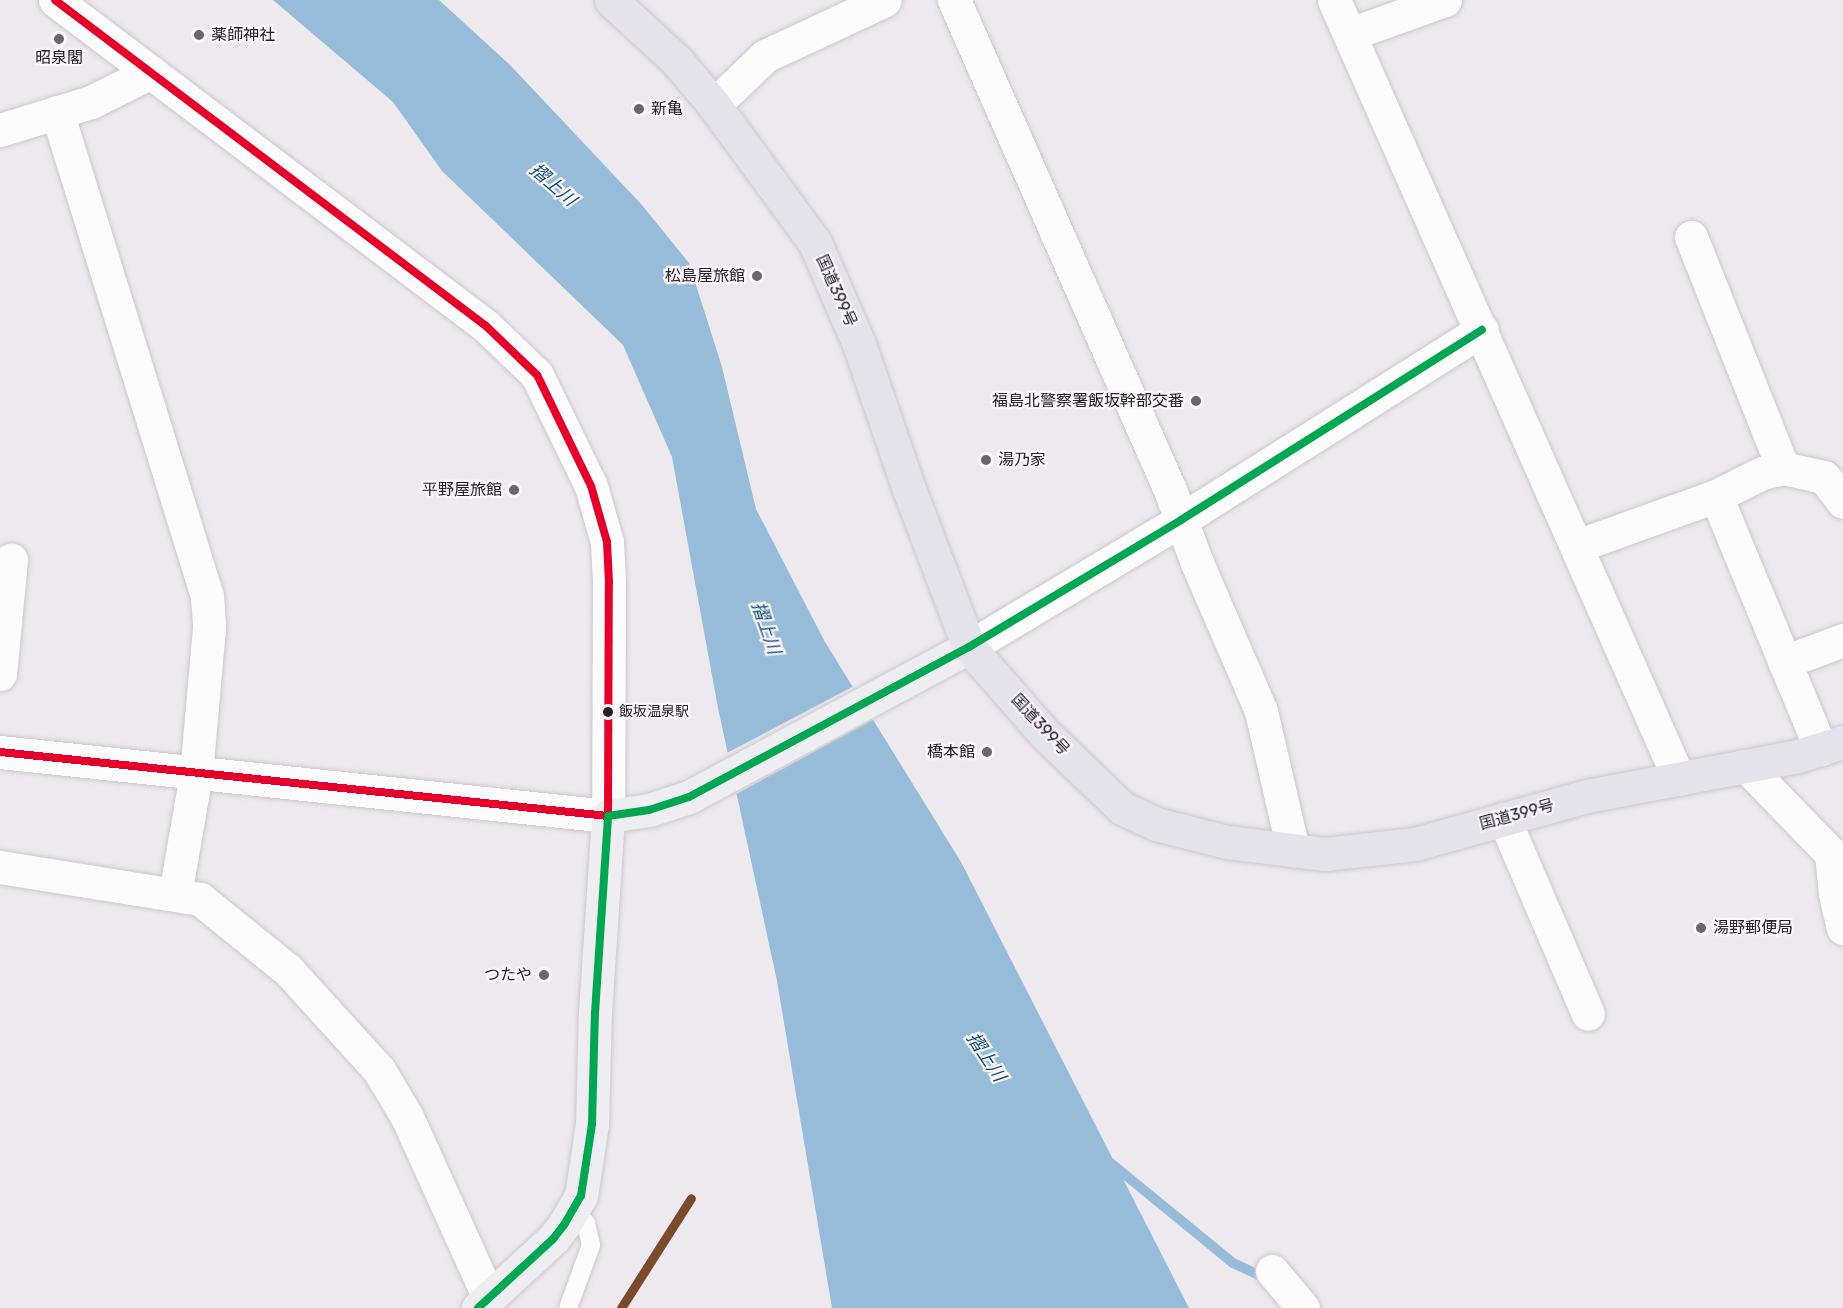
<!DOCTYPE html>
<html>
<head>
<meta charset="utf-8">
<style>
  body { margin:0 }
  #map { position:relative; width:1843px; height:1308px; overflow:hidden; background:#ede9ef; font-family:Rubik,"Noto Sans JP",sans-serif }
  div>[style] { position:absolute }
  .water>* { inset:0; background:#97bcd9 }
  .pier>* { inset:0; background:#ede9ef }
  .stream>* { height:10px; margin:-5px; padding:0 5px; transform-origin:5px; border-radius:5px; background:#97bcd9 }
  .roads { filter:drop-shadow(0 0 2px #cbc7cc) drop-shadow(0 0 2px #cbc7cc) }
  .lane>* { height:18px; margin:-9px; padding:0 9px; transform-origin:9px; border-radius:9px; background:#fcfcfd }
  .street>* { height:33px; margin:-16.5px; padding:0 16.5px; transform-origin:16.5px; border-radius:16.5px; background:#fcfcfd }
  .secondary>* { height:33px; margin:-16.5px; padding:0 16.5px; transform-origin:16.5px; border-radius:16.5px; background:#fcfcfd }
  .primary>* { height:33px; margin:-16.5px; padding:0 16.5px; transform-origin:16.5px; border-radius:16.5px; background:#eeedf2 }
  .highway>* { height:33px; margin:-16.5px; padding:0 16.5px; transform-origin:16.5px; border-radius:16.5px; background:#e4e3ec }
  .bus-1>* { height:8px; margin:-4px; padding:0 4px; transform-origin:4px; border-radius:4px; background:#e4002b }
  .bus-2>* { height:8px; margin:-4px; padding:0 4px; transform-origin:4px; border-radius:4px; background:#00a651 }
  .rail-1>* { height:9px; margin:-4.5px; padding:0 4.5px; transform-origin:4.5px; border-radius:4.5px; background:#7a4b2a }
  .dots>* { width:16px; height:16px; translate:-50% -50%; box-sizing:border-box; border:3px solid #fcf5fe; border-radius:50% }
  span { translate:-50% -50%; white-space:nowrap; text-align:center; line-height:1.15; -webkit-text-stroke:4.5px #fcf5fe; paint-order:stroke }
  .bus-label { font-size:14px; color:#232124 }
  .left { translate:0 -50%; text-align:left }
  .poi-label { font-size:16px; color:#232124 }
  .right { translate:-100% -50%; text-align:right }
  .street-label { font-size:16px; color:#232124 }
  .water-label { font-size:18px; color:#044b71; font-style:italic }
</style>
</head>
<body>
<div id="map">
  <div class="water">
    <i style="clip-path:polygon(273px 0,439px 0,511px 66px,642px 205px,689px 263px,722px 367px,756px 509px,825px 642px,961px 862px,1189px 1308px,832px 1308px,777px 981px,718px 708px,672px 457px,623px 345px,442px 171px,393px 102px)"></i>
  </div>
  <div class="pier">
    <i style="clip-path:polygon(856px 685px,876px 718px,734px 795px,725px 754px)"></i>
  </div>
  <div class="stream">
    <i style="left:1107px;top:1160px;width:163px;rotate:39.3deg"></i>
    <i style="left:1233px;top:1263px;width:38px;rotate:25deg"></i>
  </div>
  <div class="roads">
    <div class="lane">
      <i style="left:568px;top:1308px;width:67px;rotate:-69.9deg"></i>
      <i style="left:591px;top:1245px;width:23px;rotate:-103deg"></i>
    </div>
    <div class="street">
      <i style="left:954px;top:0;width:535px;rotate:66.21deg"></i>
      <i style="left:1170px;top:490px;width:78px;rotate:69.7deg"></i>
      <i style="left:1197px;top:563px;width:161px;rotate:66.6deg"></i>
      <i style="left:1261px;top:711px;width:143px;rotate:77deg"></i>
      <i style="left:1334px;top:0;width:852px;rotate:66.11deg"></i>
      <i style="left:1350px;top:34px;width:101px;rotate:-19.7deg"></i>
      <i style="left:714px;top:105px;width:71px;rotate:-43.9deg"></i>
      <i style="left:765px;top:56px;width:132px;rotate:-25deg"></i>
      <i style="left:57px;top:112px;width:507px;rotate:72.78deg"></i>
      <i style="left:207px;top:596px;width:32px;rotate:86deg"></i>
      <i style="left:209px;top:628px;width:147px;rotate:95.1deg"></i>
      <i style="left:196px;top:774px;width:122px;rotate:99.9deg"></i>
      <i style="left:0;top:130px;width:95px;rotate:-17.1deg"></i>
      <i style="left:91px;top:102px;width:67px;rotate:-26.6deg"></i>
      <i style="left:1691px;top:237px;width:249px;rotate:68.3deg"></i>
      <i style="left:1783px;top:468px;width:42px;rotate:12.4deg"></i>
      <i style="left:1824px;top:477px;width:31px;rotate:53deg"></i>
      <i style="left:1716px;top:496px;width:51px;rotate:-26.6deg"></i>
      <i style="left:1762px;top:473px;width:22px;rotate:-13deg"></i>
      <i style="left:1577px;top:546px;width:148px;rotate:-19.8deg"></i>
      <i style="left:1716px;top:496px;width:274px;rotate:67.5deg"></i>
      <i style="left:969px;top:647px;width:247px;rotate:-30.9deg"></i>
      <i style="left:1181px;top:520px;width:356px;rotate:-32.3deg"></i>
      <i style="left:1784px;top:662px;width:63px;rotate:-20.4deg"></i>
      <i style="left:0;top:674px;width:115px;rotate:-84.5deg"></i>
      <i style="left:0;top:752px;width:611px;rotate:6.01deg"></i>
      <i style="left:1746px;top:766px;width:139px;rotate:45.9deg"></i>
      <i style="left:1504px;top:819px;width:212px;rotate:66.7deg"></i>
      <i style="left:1831px;top:854px;width:40px;rotate:84.3deg"></i>
      <i style="left:1835px;top:894px;width:35px;rotate:77deg"></i>
      <i style="left:0;top:867px;width:203px;rotate:9.1deg"></i>
      <i style="left:200px;top:899px;width:113px;rotate:38.9deg"></i>
      <i style="left:288px;top:970px;width:135px;rotate:47.7deg"></i>
      <i style="left:379px;top:1070px;width:55px;rotate:59.2deg"></i>
      <i style="left:407px;top:1117px;width:199px;rotate:65.6deg"></i>
      <i style="left:1272px;top:1271px;width:48px;rotate:50deg"></i>
    </div>
    <div class="secondary">
      <i style="left:55px;top:0;width:540px;rotate:37.1deg"></i>
      <i style="left:486px;top:326px;width:71px;rotate:43.9deg"></i>
      <i style="left:537px;top:375px;width:123px;rotate:64.1deg"></i>
      <i style="left:591px;top:486px;width:58px;rotate:74.1deg"></i>
      <i style="left:607px;top:542px;width:40px;rotate:87.1deg"></i>
      <i style="left:609px;top:582px;width:234px;rotate:90.2deg"></i>
    </div>
    <div class="primary">
      <i style="left:478px;top:1308px;width:102px;rotate:-42.6deg"></i>
      <i style="left:553px;top:1239px;width:18px;rotate:-52deg"></i>
      <i style="left:564px;top:1225px;width:34px;rotate:-60deg"></i>
      <i style="left:581px;top:1196px;width:73px;rotate:-81.3deg"></i>
      <i style="left:592px;top:1124px;width:111px;rotate:-88.5deg"></i>
      <i style="left:595px;top:1013px;width:197px;rotate:-86.2deg"></i>
      <i style="left:608px;top:816px;width:41px;rotate:-8.3deg"></i>
      <i style="left:649px;top:810px;width:42px;rotate:-18deg"></i>
      <i style="left:689px;top:797px;width:318px;rotate:-28.2deg"></i>
    </div>
    <div class="highway">
      <i style="left:611px;top:0;width:90px;rotate:42.7deg"></i>
      <i style="left:677px;top:61px;width:57px;rotate:49.9deg"></i>
      <i style="left:714px;top:105px;width:171px;rotate:53.8deg"></i>
      <i style="left:815px;top:243px;width:110px;rotate:66.5deg"></i>
      <i style="left:859px;top:344px;width:153px;rotate:71deg"></i>
      <i style="left:909px;top:489px;width:169px;rotate:69.2deg"></i>
      <i style="left:969px;top:647px;width:116px;rotate:48.9deg"></i>
      <i style="left:1045px;top:734px;width:107px;rotate:43.9deg"></i>
      <i style="left:1122px;top:808px;width:38px;rotate:25deg"></i>
      <i style="left:1156px;top:824px;width:73px;rotate:14.2deg"></i>
      <i style="left:1227px;top:842px;width:99px;rotate:7deg"></i>
      <i style="left:1325px;top:854px;width:91px;rotate:-6.3deg"></i>
      <i style="left:1415px;top:844px;width:179px;rotate:-15.6deg"></i>
      <i style="left:1587px;top:796px;width:211px;rotate:-10.7deg"></i>
      <i style="left:1794px;top:757px;width:51px;rotate:-17deg"></i>
    </div>
  </div>
  <div class="bus-1">
    <i style="left:0;top:752px;width:611px;rotate:6.01deg"></i>
    <i style="left:608px;top:816px;width:234px;rotate:-89.8deg"></i>
    <i style="left:609px;top:582px;width:40px;rotate:-92.9deg"></i>
    <i style="left:607px;top:542px;width:58px;rotate:-105.9deg"></i>
    <i style="left:591px;top:486px;width:123px;rotate:-115.9deg"></i>
    <i style="left:537px;top:375px;width:71px;rotate:-136.1deg"></i>
    <i style="left:486px;top:326px;width:540px;rotate:-142.9deg"></i>
  </div>
  <div class="bus-2">
    <i style="left:478px;top:1308px;width:102px;rotate:-42.6deg"></i>
    <i style="left:553px;top:1239px;width:18px;rotate:-52deg"></i>
    <i style="left:564px;top:1225px;width:34px;rotate:-60deg"></i>
    <i style="left:581px;top:1196px;width:73px;rotate:-81.3deg"></i>
    <i style="left:592px;top:1124px;width:111px;rotate:-88.5deg"></i>
    <i style="left:595px;top:1013px;width:197px;rotate:-86.2deg"></i>
    <i style="left:608px;top:816px;width:41px;rotate:-8.3deg"></i>
    <i style="left:649px;top:810px;width:42px;rotate:-18deg"></i>
    <i style="left:689px;top:797px;width:318px;rotate:-28.2deg"></i>
    <i style="left:969px;top:647px;width:247px;rotate:-30.9deg"></i>
    <i style="left:1181px;top:520px;width:356px;rotate:-32.3deg"></i>
  </div>
  <div class="rail-1">
    <i style="left:621px;top:1308px;width:130px;rotate:-57.5deg"></i>
  </div>
  <div class="dots">
    <i style="left:199px;top:35px;background:#6a676b"></i>
    <i style="left:59px;top:39px;background:#6a676b"></i>
    <i style="left:639px;top:109px;background:#6a676b"></i>
    <i style="left:757px;top:276px;background:#6a676b"></i>
    <i style="left:1196px;top:401px;background:#6a676b"></i>
    <i style="left:986px;top:460px;background:#6a676b"></i>
    <i style="left:514px;top:490px;background:#6a676b"></i>
    <i style="left:608px;top:712px;background:#232124"></i>
    <i style="left:987px;top:752px;background:#6a676b"></i>
    <i style="left:1701px;top:928px;background:#6a676b"></i>
    <i style="left:544px;top:975px;background:#6a676b"></i>
  </div>
  <div class="bus-label">
    <span class="left" style="left:619px;top:712px">飯坂温泉駅</span>
  </div>
  <div class="poi-label">
    <span class="left" style="left:211px;top:35px">薬師神社</span>
    <span style="left:59px;top:58px">昭泉閣</span>
    <span class="left" style="left:651px;top:109px">新亀</span>
    <span class="right" style="left:745px;top:276px">松島屋旅館</span>
    <span class="right" style="left:1184px;top:401px">福島北警察署飯坂幹部交番</span>
    <span class="left" style="left:998px;top:460px">湯乃家</span>
    <span class="right" style="left:502px;top:490px">平野屋旅館</span>
    <span class="right" style="left:975px;top:752px">橋本館</span>
    <span class="left" style="left:1713px;top:928px">湯野郵便局</span>
    <span class="right" style="left:532px;top:975px">つたや</span>
  </div>
  <div class="street-label">
    <span style="left:836px;top:291px;rotate:66deg">国道399号</span>
    <span style="left:1040px;top:725px;rotate:47deg">国道399号</span>
    <span style="left:1517px;top:815px;rotate:-15deg">国道399号</span>
  </div>
  <div class="water-label">
    <span style="left:553px;top:185px;rotate:41deg">摺上川</span>
    <span style="left:766px;top:628px;rotate:71deg">摺上川</span>
    <span style="left:986px;top:1057px;rotate:57deg">摺上川</span>
  </div>
</div>
</body>
</html>
